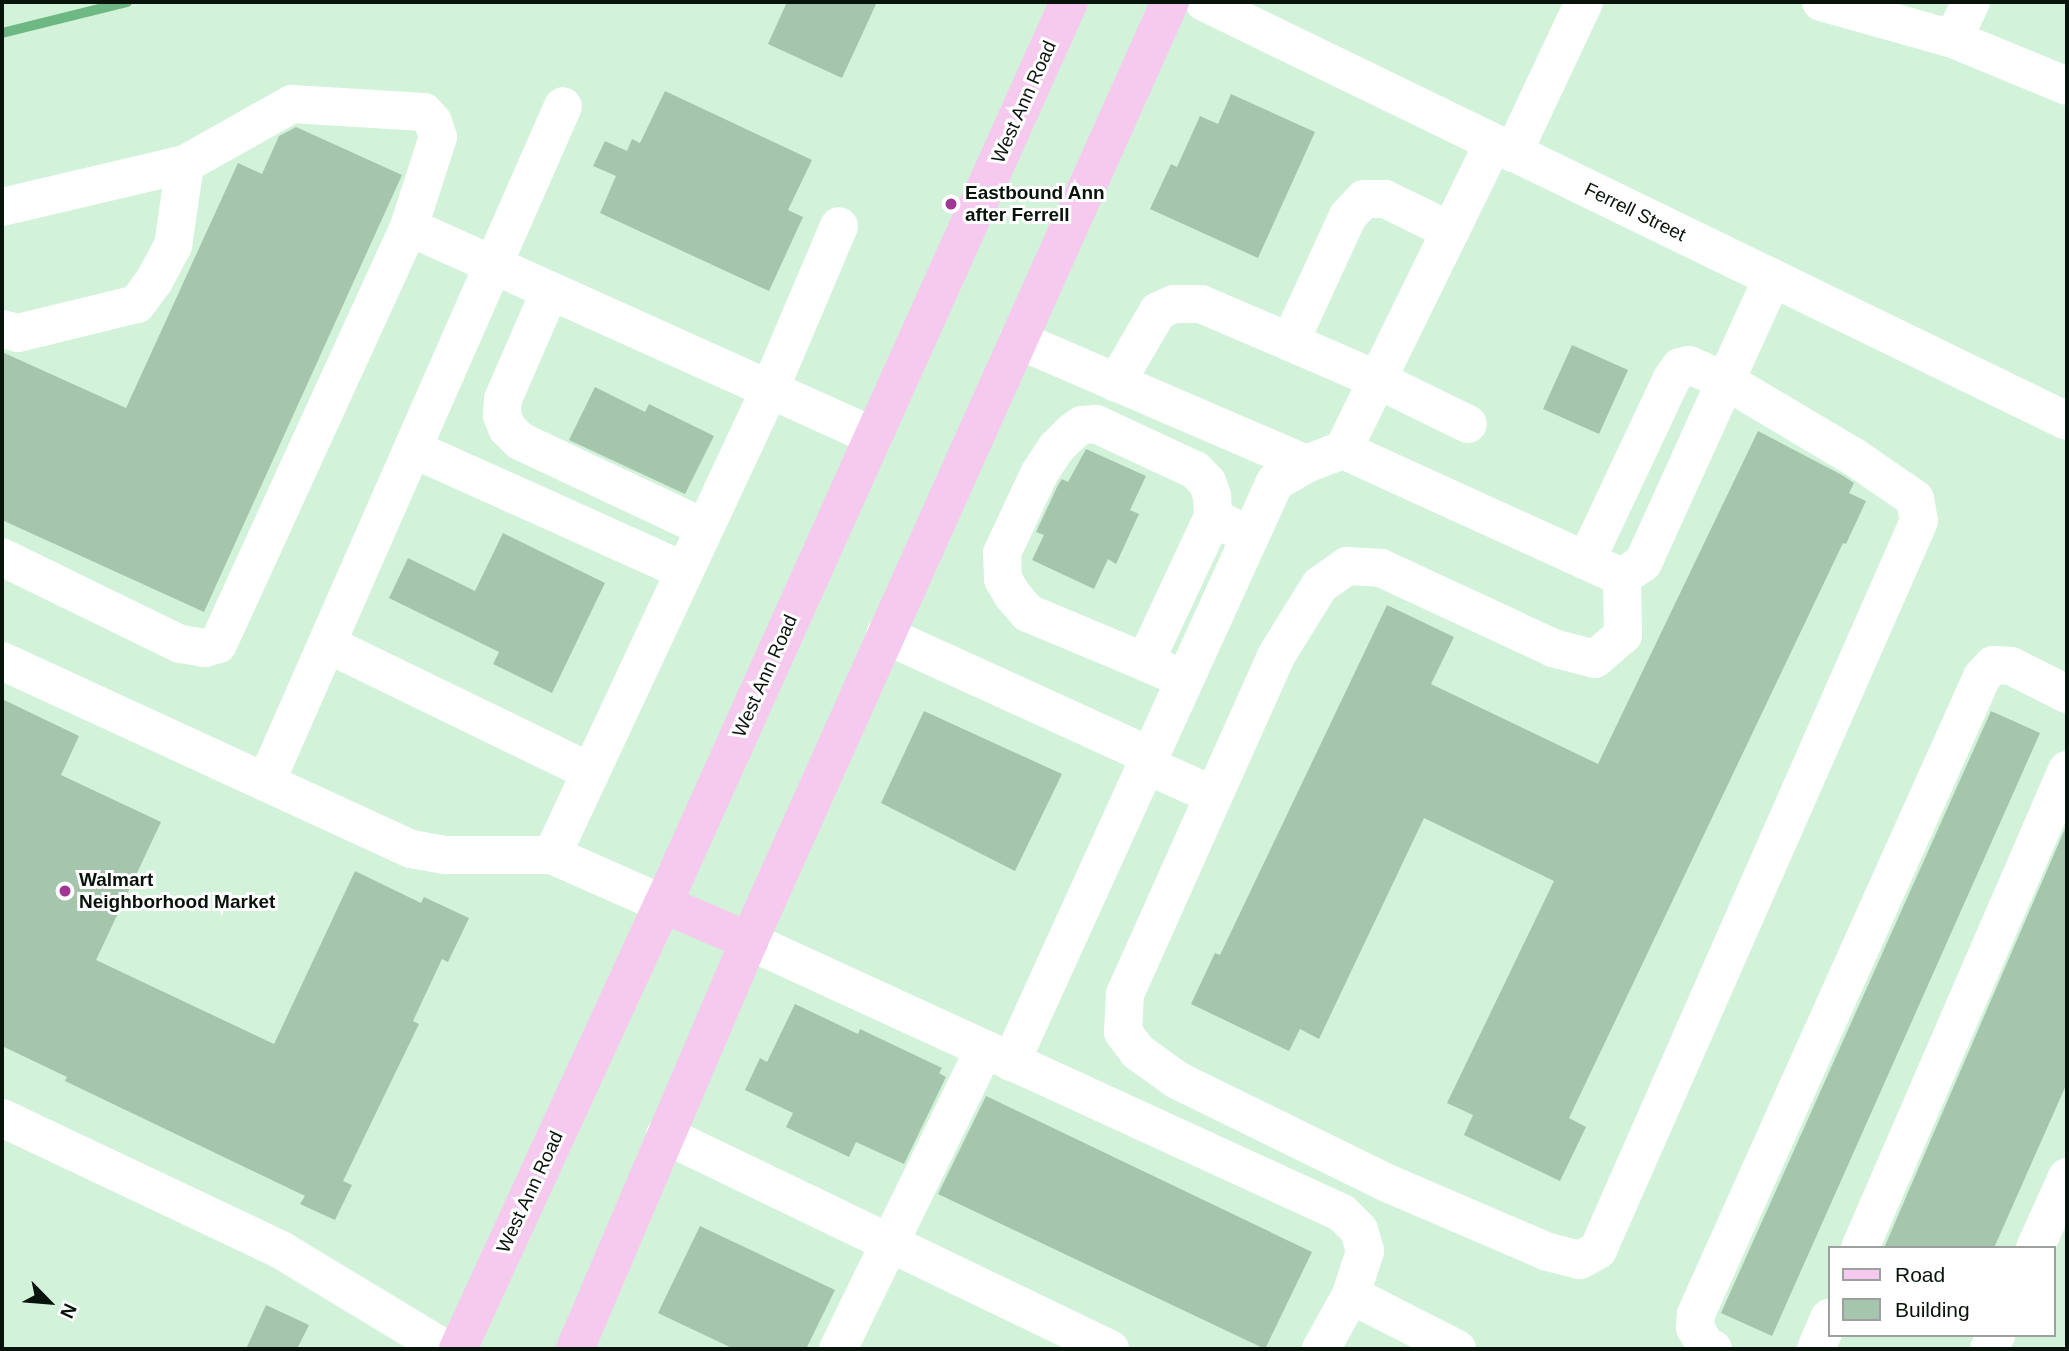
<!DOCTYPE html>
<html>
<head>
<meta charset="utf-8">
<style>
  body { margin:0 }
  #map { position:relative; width:2069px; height:1351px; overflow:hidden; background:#d2f3da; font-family:Helvetica,sans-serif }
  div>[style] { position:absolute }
  .stream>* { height:10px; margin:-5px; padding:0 5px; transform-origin:5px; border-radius:5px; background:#6eb883 }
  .building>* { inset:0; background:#a6c5ad }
  .minor>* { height:38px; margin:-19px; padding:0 19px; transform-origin:19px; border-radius:19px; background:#fff }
  .major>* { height:38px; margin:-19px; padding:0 19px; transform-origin:19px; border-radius:19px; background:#f5caee }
  .dots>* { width:19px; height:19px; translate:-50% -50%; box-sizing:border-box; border:4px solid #fff; border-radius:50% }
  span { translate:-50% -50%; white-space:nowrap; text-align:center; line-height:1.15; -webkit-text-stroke:6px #fff; paint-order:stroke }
  .street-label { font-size:19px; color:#08130b }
  .poi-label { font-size:19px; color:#08130b; font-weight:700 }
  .left { translate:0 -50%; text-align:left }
  .frame { position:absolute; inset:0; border:4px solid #08130b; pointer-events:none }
  .legend { position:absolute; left:1828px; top:1246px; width:228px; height:91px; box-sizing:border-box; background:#fff; border:2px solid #9ca19d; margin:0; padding:9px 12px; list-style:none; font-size:21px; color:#08130b }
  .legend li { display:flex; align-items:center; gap:14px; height:35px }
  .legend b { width:35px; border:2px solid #9ca19d }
  .north { position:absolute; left:14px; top:1267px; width:70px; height:70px; -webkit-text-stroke:5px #fff; paint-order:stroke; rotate:115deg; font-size:19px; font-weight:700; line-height:28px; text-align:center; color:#08130b }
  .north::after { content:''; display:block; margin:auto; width:24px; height:32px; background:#08130b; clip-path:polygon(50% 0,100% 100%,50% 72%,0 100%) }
</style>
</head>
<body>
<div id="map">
  <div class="stream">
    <i style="left:2px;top:33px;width:129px;rotate:-13.9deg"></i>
  </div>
  <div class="building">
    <i style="clip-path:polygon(787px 2px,877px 2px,842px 78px,768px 44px)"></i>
    <i style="clip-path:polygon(665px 91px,812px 160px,788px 210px,803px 217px,769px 291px,600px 213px,616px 176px,593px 166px,605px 141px,627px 151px,632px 139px,640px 143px)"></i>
    <i style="clip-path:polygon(1231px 94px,1315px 132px,1258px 258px,1150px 209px,1171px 164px,1177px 167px,1200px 116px,1218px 124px)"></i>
    <i style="clip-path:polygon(296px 127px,402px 175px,204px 612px,2px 520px,2px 352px,126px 408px,238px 163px,262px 174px,279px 136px)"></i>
    <i style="clip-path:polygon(1572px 345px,1628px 370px,1599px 434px,1543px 409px)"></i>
    <i style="clip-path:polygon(595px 387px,645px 412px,649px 404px,714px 436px,685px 494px,569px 440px)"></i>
    <i style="clip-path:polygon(1758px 431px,1842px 475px,1854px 483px,1849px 493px,1866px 501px,1846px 544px,1843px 543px,1569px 1118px,1586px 1127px,1560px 1181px,1464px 1135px,1473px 1115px,1447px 1103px,1554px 881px,1424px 818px,1319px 1039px,1300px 1029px,1289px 1051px,1191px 1004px,1215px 953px,1220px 955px,1387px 605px,1454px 637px,1431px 684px,1598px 764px)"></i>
    <i style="clip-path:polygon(1086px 449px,1146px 476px,1130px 510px,1139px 514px,1116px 564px,1108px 559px,1094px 589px,1032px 560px,1044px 535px,1036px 532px,1058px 485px,1062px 479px,1068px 482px)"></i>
    <i style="clip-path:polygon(503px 533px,605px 583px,552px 693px,493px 664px,499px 652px,389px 598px,408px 558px,475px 591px)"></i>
    <i style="clip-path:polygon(2px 699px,79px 736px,61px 775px,161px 822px,96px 960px,274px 1044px,355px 871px,421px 903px,424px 897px,469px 918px,448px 962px,442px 959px,413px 1021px,419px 1024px,343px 1181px,352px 1185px,335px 1220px,300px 1204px,305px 1196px,65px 1081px,67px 1077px,2px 1046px)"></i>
    <i style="clip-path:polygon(924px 711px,1062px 774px,1015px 871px,881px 803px)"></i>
    <i style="clip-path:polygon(1991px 711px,2040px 733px,1772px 1336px,1721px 1313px)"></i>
    <i style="clip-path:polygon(2067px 824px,2067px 1083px,1994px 1248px,1884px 1248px)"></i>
    <i style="clip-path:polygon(795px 1004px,858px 1034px,860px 1029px,942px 1068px,939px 1073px,946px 1077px,904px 1164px,856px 1142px,849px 1157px,786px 1127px,793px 1113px,745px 1090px,760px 1058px,767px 1062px)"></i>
    <i style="clip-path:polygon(986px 1096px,1312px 1252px,1265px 1349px,938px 1194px)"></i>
    <i style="clip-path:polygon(700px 1226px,835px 1290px,806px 1349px,734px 1349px,658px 1313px)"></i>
    <i style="clip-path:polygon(266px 1305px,309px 1325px,297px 1349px,246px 1349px)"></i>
  </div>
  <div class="minor">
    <i style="left:1204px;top:2px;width:959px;rotate:25.9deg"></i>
    <i style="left:1821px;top:2px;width:137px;rotate:15.7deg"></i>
    <i style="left:1953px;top:39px;width:123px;rotate:22.4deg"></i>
    <i style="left:1953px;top:39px;width:41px;rotate:-64.1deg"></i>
    <i style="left:1513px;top:153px;width:167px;rotate:-64.8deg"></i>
    <i style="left:2px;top:207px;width:188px;rotate:-13.2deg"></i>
    <i style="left:185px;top:164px;width:123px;rotate:-29.3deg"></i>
    <i style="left:292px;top:104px;width:132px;rotate:3.5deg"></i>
    <i style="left:424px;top:112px;width:13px;rotate:48deg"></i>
    <i style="left:433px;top:122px;width:16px;rotate:72deg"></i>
    <i style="left:438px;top:137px;width:95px;rotate:107.9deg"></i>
    <i style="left:409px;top:227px;width:459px;rotate:114.6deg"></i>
    <i style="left:218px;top:644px;width:14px;rotate:163deg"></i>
    <i style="left:205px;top:648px;width:25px;rotate:-171deg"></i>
    <i style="left:180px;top:644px;width:198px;rotate:-154deg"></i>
    <i style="left:409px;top:227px;width:509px;rotate:24.25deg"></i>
    <i style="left:550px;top:291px;width:118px;rotate:113.5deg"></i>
    <i style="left:503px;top:399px;width:16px;rotate:94deg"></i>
    <i style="left:502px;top:415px;width:14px;rotate:69deg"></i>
    <i style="left:507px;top:428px;width:18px;rotate:45deg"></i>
    <i style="left:520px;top:441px;width:204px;rotate:25.2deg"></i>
    <i style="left:2px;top:329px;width:16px;rotate:14deg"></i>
    <i style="left:18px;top:333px;width:122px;rotate:-13.7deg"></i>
    <i style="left:137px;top:304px;width:29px;rotate:-54deg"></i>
    <i style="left:154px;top:281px;width:40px;rotate:-62deg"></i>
    <i style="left:173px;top:246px;width:83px;rotate:-81.7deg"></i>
    <i style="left:1018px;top:340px;width:314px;rotate:23.3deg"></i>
    <i style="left:1290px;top:342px;width:96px;rotate:23.4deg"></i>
    <i style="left:1378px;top:380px;width:100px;rotate:26.1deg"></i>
    <i style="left:1116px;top:383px;width:83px;rotate:-59.7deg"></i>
    <i style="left:1158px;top:311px;width:17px;rotate:-24deg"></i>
    <i style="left:1174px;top:304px;width:27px"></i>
    <i style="left:1201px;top:304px;width:97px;rotate:23.1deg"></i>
    <i style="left:1290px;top:342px;width:139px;rotate:-65.3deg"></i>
    <i style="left:1348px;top:216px;width:23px;rotate:-47deg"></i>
    <i style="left:1364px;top:199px;width:21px"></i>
    <i style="left:1385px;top:199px;width:73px;rotate:25.9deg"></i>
    <i style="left:413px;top:449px;width:297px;rotate:24.2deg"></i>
    <i style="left:1343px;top:450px;width:307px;rotate:24.5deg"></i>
    <i style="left:1622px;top:577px;width:25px;rotate:-34deg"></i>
    <i style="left:1643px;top:563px;width:312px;rotate:-65.6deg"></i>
    <i style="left:1586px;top:561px;width:200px;rotate:-64.8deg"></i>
    <i style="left:1671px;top:380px;width:16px;rotate:-55deg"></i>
    <i style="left:1680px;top:367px;width:9px;rotate:-13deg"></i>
    <i style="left:1689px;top:365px;width:40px;rotate:23.4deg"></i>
    <i style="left:1726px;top:381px;width:149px;rotate:30.7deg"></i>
    <i style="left:1854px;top:457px;width:74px;rotate:34.5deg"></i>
    <i style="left:1915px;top:499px;width:22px;rotate:80deg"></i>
    <i style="left:1919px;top:521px;width:797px;rotate:113.77deg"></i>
    <i style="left:1598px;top:1250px;width:21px;rotate:151deg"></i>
    <i style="left:1580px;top:1260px;width:33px;rotate:-166deg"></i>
    <i style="left:1548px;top:1252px;width:175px;rotate:-156.8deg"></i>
    <i style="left:1387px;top:1183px;width:234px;rotate:-153.9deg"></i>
    <i style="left:1177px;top:1080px;width:48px;rotate:-144.3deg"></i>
    <i style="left:1138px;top:1052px;width:25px;rotate:-127deg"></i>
    <i style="left:1123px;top:1032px;width:38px;rotate:-87deg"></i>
    <i style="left:1125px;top:994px;width:370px;rotate:-65.9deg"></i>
    <i style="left:1276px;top:656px;width:84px;rotate:-58.2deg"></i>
    <i style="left:1320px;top:585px;width:33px;rotate:-35deg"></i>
    <i style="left:1347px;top:566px;width:34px;rotate:3deg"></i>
    <i style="left:1381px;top:568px;width:190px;rotate:24.9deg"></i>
    <i style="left:1553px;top:648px;width:43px;rotate:14.7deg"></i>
    <i style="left:1595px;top:659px;width:37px;rotate:-41deg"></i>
    <i style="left:1623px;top:635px;width:58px;rotate:-91deg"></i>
    <i style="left:885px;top:635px;width:291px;rotate:24.5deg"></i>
    <i style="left:327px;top:644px;width:293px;rotate:25.9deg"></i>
    <i style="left:2px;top:661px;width:450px;rotate:24.7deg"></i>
    <i style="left:411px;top:849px;width:36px;rotate:10deg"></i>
    <i style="left:446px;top:855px;width:106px"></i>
    <i style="left:552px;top:855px;width:121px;rotate:23.8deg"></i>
    <i style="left:1145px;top:662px;width:127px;rotate:-157.3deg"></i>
    <i style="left:1028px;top:613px;width:23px;rotate:-131deg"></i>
    <i style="left:1013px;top:596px;width:20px;rotate:-120deg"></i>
    <i style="left:1003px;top:579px;width:26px;rotate:-92deg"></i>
    <i style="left:1002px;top:553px;width:87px;rotate:-64.9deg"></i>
    <i style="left:1039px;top:474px;width:31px;rotate:-57deg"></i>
    <i style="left:1056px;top:448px;width:23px;rotate:-45deg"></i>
    <i style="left:1072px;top:432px;width:12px;rotate:-35deg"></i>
    <i style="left:1082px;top:425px;width:14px;rotate:-4deg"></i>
    <i style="left:1096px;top:424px;width:109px;rotate:24.9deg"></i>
    <i style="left:1195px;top:470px;width:17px;rotate:45deg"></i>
    <i style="left:1207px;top:482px;width:15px;rotate:70deg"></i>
    <i style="left:1212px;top:496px;width:21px;rotate:87deg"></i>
    <i style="left:1170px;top:673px;width:27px;rotate:-156deg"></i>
    <i style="left:1145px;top:662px;width:160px;rotate:-64.9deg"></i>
    <i style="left:1213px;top:517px;width:26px;rotate:28deg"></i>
    <i style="left:1146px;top:765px;width:73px;rotate:24.1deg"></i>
    <i style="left:266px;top:782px;width:738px;rotate:-66.28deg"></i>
    <i style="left:552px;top:855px;width:512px;rotate:-64.94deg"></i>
    <i style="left:769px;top:391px;width:179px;rotate:-67deg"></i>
    <i style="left:749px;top:941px;width:652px;rotate:24.64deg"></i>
    <i style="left:1342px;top:1213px;width:24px;rotate:45deg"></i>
    <i style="left:1359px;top:1230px;width:22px;rotate:74deg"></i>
    <i style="left:1365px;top:1251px;width:46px;rotate:107.7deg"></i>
    <i style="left:1351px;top:1295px;width:62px;rotate:119.1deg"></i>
    <i style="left:1011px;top:1062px;width:637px;rotate:-65.53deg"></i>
    <i style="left:1275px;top:482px;width:36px;rotate:-30deg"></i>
    <i style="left:1306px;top:464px;width:40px;rotate:-21deg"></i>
    <i style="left:1343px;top:450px;width:341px;rotate:-63.9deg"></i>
    <i style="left:2px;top:1118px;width:309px;rotate:25.3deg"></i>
    <i style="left:281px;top:1250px;width:192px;rotate:31.1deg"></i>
    <i style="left:665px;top:1135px;width:494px;rotate:25.7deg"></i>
    <i style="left:1860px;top:1248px;width:521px;rotate:-66.58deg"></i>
    <i style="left:2035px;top:1248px;width:78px;rotate:-65.7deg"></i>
    <i style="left:1351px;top:1295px;width:119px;rotate:27deg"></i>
    <i style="left:838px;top:1349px;width:334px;rotate:-64deg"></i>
    <i style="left:1713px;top:1349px;width:8px;rotate:-157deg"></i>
    <i style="left:1706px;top:1346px;width:21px;rotate:-121deg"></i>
    <i style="left:1695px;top:1328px;width:14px;rotate:-86deg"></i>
    <i style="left:1696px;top:1314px;width:698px;rotate:-65.82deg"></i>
    <i style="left:1982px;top:677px;width:16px;rotate:-47deg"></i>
    <i style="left:1993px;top:665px;width:18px;rotate:3deg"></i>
    <i style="left:2011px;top:666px;width:63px;rotate:26.6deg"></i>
    <i style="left:1816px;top:1349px;width:34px;rotate:-67deg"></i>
    <i style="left:1989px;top:1349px;width:16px;rotate:-63deg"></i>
  </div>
  <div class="major">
    <i style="left:663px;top:904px;width:94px;rotate:23.3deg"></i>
    <i style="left:458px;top:1349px;width:490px;rotate:-65.3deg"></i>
    <i style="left:663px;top:904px;width:989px;rotate:-65.77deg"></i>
    <i style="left:575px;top:1349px;width:444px;rotate:-66.9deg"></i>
    <i style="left:749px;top:941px;width:1029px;rotate:-65.85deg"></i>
  </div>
  <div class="dots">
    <i style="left:951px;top:204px;background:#a13696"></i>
    <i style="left:65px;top:891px;background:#a13696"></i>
  </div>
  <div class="street-label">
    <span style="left:1024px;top:102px;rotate:-66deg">West Ann Road</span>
    <span style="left:1635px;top:212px;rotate:26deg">Ferrell Street</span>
    <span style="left:765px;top:676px;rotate:-66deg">West Ann Road</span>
    <span style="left:530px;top:1192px;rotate:-65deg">West Ann Road</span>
  </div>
  <div class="poi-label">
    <span class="left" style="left:965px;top:204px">Eastbound Ann<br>after Ferrell</span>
    <span class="left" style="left:79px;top:891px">Walmart<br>Neighborhood Market</span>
  </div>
  <div class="frame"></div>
  <ul class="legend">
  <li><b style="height:9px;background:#f5caee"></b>Road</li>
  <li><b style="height:19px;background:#a6c5ad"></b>Building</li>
  </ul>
  <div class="north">N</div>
</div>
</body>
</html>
